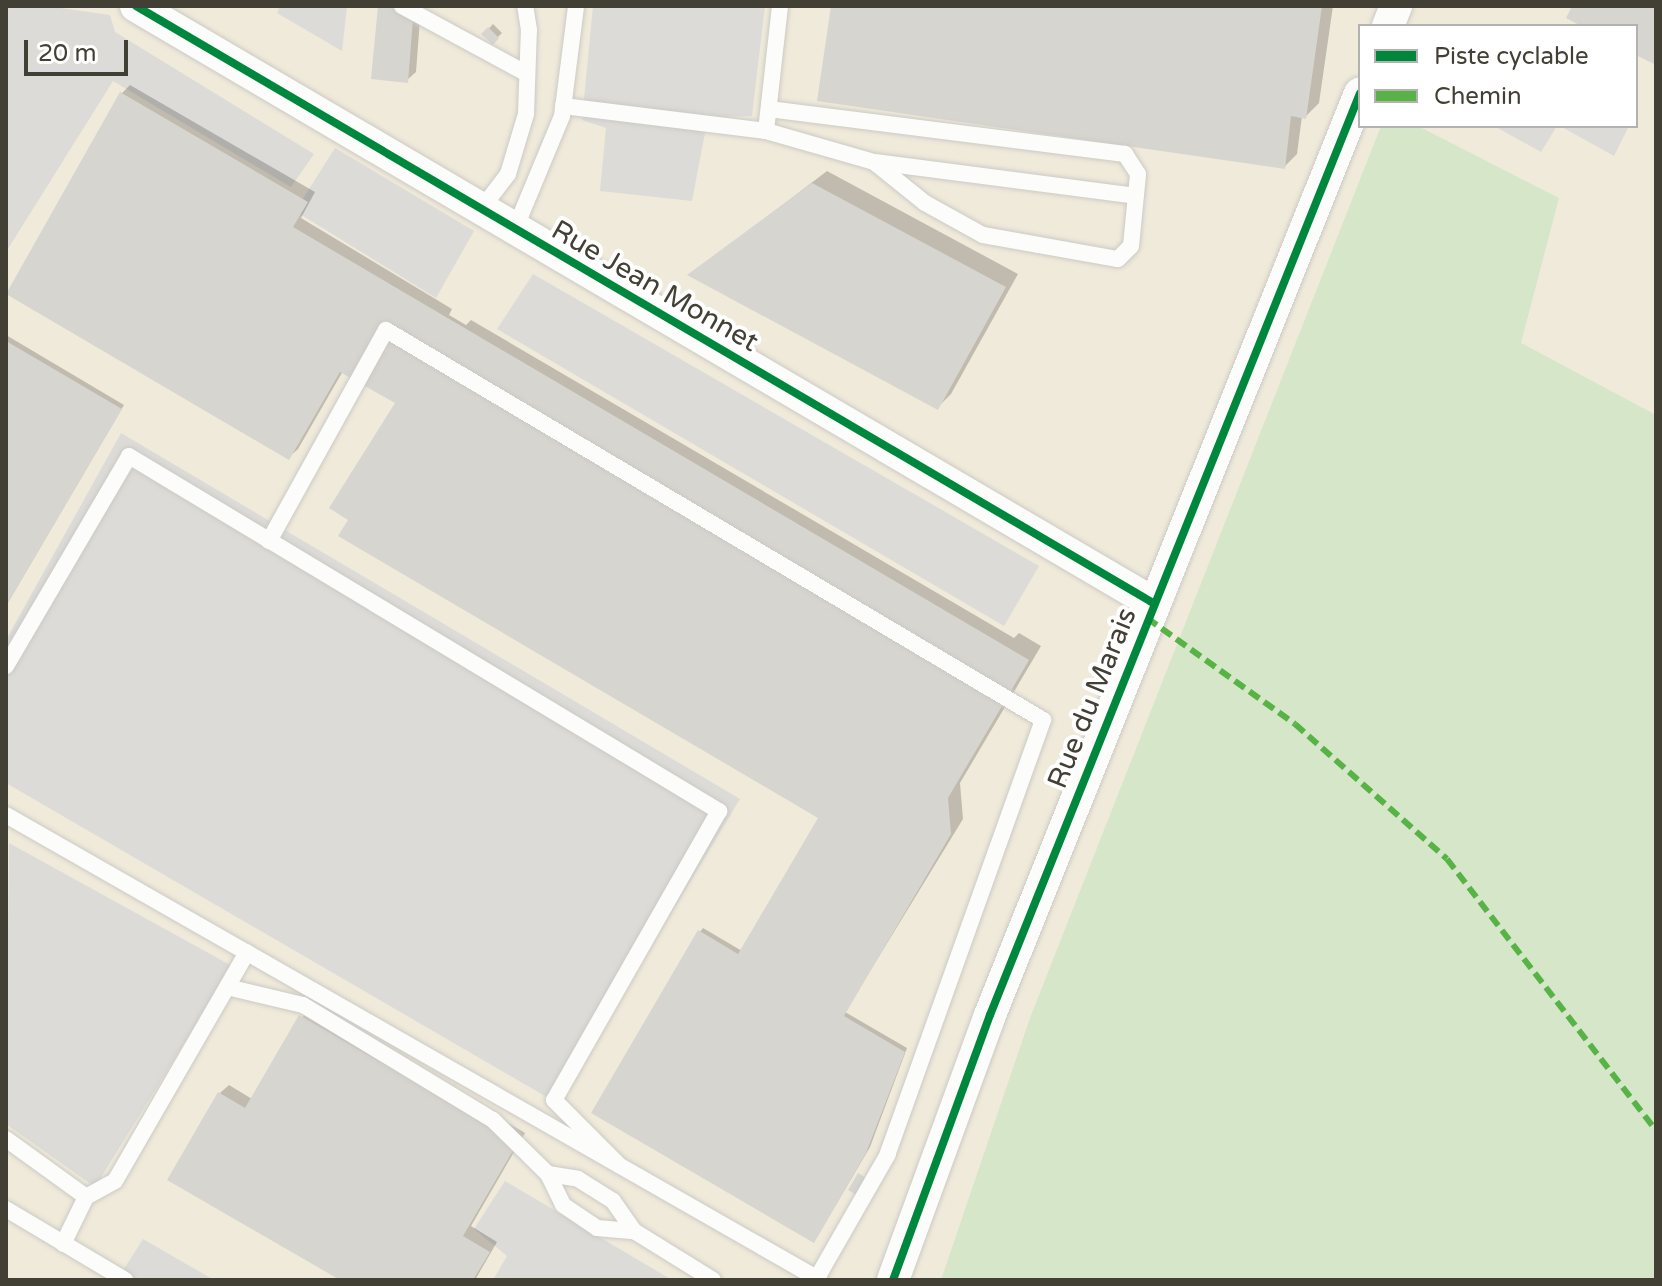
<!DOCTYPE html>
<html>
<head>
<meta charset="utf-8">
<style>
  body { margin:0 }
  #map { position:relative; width:1662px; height:1286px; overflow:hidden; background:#edece7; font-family:"Varela Round",sans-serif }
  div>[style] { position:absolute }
  .commercial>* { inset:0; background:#f0eada }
  .green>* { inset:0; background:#d6e6c8 }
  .parking>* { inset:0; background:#dcdbd7 }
  .shadow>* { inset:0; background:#0003 }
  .building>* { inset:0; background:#d7d5cf }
  .roads { filter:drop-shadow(0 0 2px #cbcac5) drop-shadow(0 0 2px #cbcac5) }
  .lane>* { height:16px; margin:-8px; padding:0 8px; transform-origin:8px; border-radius:8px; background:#fcfcfb }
  .street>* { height:32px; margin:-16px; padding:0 16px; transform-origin:16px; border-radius:16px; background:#fcfcfb }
  .quiet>* { height:6px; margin-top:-3px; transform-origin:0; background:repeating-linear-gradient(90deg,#57b346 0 12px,transparent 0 18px) }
  .cycleway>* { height:8px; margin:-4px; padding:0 4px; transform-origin:4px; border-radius:4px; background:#00873e }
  span { translate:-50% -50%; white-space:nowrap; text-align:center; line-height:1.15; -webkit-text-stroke:8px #fff; paint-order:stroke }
  .street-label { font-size:28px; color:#423f34 }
  .frame { position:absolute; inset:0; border:8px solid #423f34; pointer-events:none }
  .legend { position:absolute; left:1358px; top:24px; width:280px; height:104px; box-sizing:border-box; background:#fff; border:2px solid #b3b2ae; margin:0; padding:10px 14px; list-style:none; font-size:24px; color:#423f34 }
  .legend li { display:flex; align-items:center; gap:16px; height:40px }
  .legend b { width:40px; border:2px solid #b3b2ae }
  .scale { position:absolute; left:24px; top:40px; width:104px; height:36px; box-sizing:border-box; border:4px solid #423f34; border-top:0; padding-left:10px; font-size:24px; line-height:28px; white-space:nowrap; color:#423f34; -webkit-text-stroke:6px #fff; paint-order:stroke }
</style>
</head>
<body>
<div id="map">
  <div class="commercial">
    <i style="clip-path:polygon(6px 6px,1656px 6px,1656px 415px,1521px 343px,1559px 198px,1418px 126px,1636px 126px,1636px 26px,1360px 26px,1360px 126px,1381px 126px,1030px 1018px,941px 1280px,6px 1280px)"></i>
  </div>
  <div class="green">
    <i style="clip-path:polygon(1381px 126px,1418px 126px,1559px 198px,1521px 343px,1656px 415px,1656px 1280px,941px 1280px,1030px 1018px)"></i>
  </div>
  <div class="parking">
    <i style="clip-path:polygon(6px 6px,47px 6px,110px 15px,115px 32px,314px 154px,291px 187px,113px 81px,6px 252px)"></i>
    <i style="clip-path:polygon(280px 6px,347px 6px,342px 51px,277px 13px)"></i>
    <i style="clip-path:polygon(593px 6px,765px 6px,752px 116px,708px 117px,692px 201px,600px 191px,606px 128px,582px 120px)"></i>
    <i style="clip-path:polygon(1494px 126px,1557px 126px,1541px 152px)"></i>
    <i style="clip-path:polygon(1560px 126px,1629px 126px,1614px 156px)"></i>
    <i style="clip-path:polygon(335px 148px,474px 231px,436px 298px,295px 211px)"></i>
    <i style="clip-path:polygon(533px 274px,1039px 566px,1004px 626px,497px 329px)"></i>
    <i style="clip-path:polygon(121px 433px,740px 799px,557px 1103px,6px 783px,6px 640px)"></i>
    <i style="clip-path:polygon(9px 843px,232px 966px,95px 1187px,6px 1124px)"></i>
    <i style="clip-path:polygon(505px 1181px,672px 1280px,493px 1280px,507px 1256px,474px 1229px)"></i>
    <i style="clip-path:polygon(143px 1239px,214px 1280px,117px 1280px)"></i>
  </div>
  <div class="shadow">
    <i style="clip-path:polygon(380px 6px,421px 6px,416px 72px,407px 80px)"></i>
    <i style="clip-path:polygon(834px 6px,1333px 6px,1319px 103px,1306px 116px,1302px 116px,1297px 154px,1284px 167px)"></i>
    <i style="clip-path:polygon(493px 24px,502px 33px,493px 42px,484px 34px)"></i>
    <i style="clip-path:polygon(130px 85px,315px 192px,301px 218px,452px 309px,449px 315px,466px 325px,471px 320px,1014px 638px,1019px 633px,1041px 646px,960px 783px,963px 819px,845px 1012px,907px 1048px,870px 1147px,817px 1237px,700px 932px,703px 928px,742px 951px,821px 817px,354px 512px,396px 402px,343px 371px,298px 449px,289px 457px,121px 94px)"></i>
    <i style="clip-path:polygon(827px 171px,1018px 274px,951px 394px,937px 408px,691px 275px)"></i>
    <i style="clip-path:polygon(6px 335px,124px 405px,6px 606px)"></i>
    <i style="clip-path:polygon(309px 1007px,525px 1133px,471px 1226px,497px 1242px,475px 1280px,344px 1280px,220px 1093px,229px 1085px,252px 1099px)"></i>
  </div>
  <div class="building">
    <i style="clip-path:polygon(378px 6px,414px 6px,408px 83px,371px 79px)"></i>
    <i style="clip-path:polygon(831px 6px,1322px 6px,1306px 119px,1291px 116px,1285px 169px,817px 101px)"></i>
    <i style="clip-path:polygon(1572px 6px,1656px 6px,1656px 65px,1636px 55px,1636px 26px,1581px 26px,1566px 18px)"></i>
    <i style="clip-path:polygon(488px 27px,499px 38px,493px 45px,481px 34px)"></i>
    <i style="clip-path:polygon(120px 92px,308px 202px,293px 227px,1029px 660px,948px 798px,951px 834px,844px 1016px,905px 1052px,866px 1153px,814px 1243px,591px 1113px,698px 930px,738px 954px,818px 818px,338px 536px,348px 520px,329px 508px,395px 403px,340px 372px,289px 460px,6px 294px)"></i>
    <i style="clip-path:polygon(812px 183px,1006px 287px,938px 410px,687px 275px)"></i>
    <i style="clip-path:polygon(6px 341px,122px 409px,6px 606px)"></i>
    <i style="clip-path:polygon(299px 1015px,518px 1142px,463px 1236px,490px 1252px,473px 1280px,340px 1280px,167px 1180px,218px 1092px,245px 1108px)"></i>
    <i style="clip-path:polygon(858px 1173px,868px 1179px,858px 1196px,848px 1190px)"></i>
  </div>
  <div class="roads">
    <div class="lane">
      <i style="left:402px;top:6px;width:142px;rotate:28.5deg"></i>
      <i style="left:563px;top:106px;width:205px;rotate:7deg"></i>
      <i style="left:766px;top:131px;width:126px;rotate:-83.6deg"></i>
      <i style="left:766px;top:131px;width:112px;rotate:16deg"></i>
      <i style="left:874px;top:162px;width:65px;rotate:38.8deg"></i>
      <i style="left:925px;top:203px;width:66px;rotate:28.9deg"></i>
      <i style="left:983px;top:235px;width:137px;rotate:10.1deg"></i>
      <i style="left:1118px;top:259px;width:18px;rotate:-45deg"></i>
      <i style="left:1131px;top:246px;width:72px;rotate:-84.4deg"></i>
      <i style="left:1138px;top:174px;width:24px;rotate:-123deg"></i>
      <i style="left:1125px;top:154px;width:359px;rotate:-172.8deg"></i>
      <i style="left:875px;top:162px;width:263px;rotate:7.4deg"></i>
      <i style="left:482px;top:208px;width:43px;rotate:-52.6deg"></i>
      <i style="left:508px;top:174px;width:63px;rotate:-73.3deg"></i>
      <i style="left:526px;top:114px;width:84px;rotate:-88deg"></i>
      <i style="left:529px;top:30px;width:24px;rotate:-99deg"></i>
      <i style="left:515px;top:229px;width:122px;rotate:-67.4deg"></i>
      <i style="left:562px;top:116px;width:111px;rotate:-82.7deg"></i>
      <i style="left:269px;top:541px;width:241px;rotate:-61deg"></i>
      <i style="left:386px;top:330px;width:764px;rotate:30.69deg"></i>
      <i style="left:1043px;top:720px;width:461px;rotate:109.7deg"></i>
      <i style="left:888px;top:1154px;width:143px;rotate:119.8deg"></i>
      <i style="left:6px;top:666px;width:243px;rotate:-59.6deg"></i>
      <i style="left:129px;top:456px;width:689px;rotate:31.04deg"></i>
      <i style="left:719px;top:811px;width:333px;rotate:119.7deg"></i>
      <i style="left:554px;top:1100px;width:92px;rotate:45deg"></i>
      <i style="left:6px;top:815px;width:937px;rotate:29.74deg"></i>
      <i style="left:227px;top:987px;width:78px;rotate:13.3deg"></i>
      <i style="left:303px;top:1005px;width:222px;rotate:31.2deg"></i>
      <i style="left:493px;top:1120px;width:77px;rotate:44.5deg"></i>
      <i style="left:548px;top:1174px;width:30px;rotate:9deg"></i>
      <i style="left:578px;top:1179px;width:41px;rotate:32.2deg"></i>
      <i style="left:613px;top:1201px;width:37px;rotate:55deg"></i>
      <i style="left:6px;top:1139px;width:99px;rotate:35.9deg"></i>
      <i style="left:86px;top:1197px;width:52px;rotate:116.1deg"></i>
      <i style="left:548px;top:1174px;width:34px;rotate:64deg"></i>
      <i style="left:563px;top:1205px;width:41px;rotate:34.1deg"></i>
      <i style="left:597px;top:1228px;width:37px;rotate:5deg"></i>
      <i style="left:634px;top:1231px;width:93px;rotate:31.8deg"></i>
      <i style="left:86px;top:1197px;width:33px;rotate:-29deg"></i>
      <i style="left:115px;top:1181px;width:264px;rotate:-60deg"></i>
      <i style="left:6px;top:1209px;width:139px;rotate:30.8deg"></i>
    </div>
    <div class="street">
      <i style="left:136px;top:6px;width:1179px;rotate:30.41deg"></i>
      <i style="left:1388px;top:26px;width:22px;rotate:-68deg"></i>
      <i style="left:893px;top:1280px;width:282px;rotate:-69.9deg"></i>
      <i style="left:990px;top:1015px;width:993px;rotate:-68.13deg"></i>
    </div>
  </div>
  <div class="quiet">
    <i style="left:1147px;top:618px;width:182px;rotate:35.6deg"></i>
    <i style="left:1295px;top:724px;width:203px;rotate:41.6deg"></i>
    <i style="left:1447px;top:859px;width:342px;rotate:52.4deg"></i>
  </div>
  <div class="cycleway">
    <i style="left:136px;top:6px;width:1179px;rotate:30.41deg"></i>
    <i style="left:893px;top:1280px;width:282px;rotate:-69.9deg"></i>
    <i style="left:990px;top:1015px;width:993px;rotate:-68.13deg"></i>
  </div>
  <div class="street-label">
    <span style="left:655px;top:286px;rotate:30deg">Rue Jean Monnet</span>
    <span style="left:1092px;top:698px;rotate:-68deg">Rue du Marais</span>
  </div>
  <div class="frame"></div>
  <ul class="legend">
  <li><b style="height:10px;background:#00873e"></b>Piste cyclable</li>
  <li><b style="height:10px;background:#57b346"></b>Chemin</li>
  </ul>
  <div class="scale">20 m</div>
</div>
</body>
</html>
